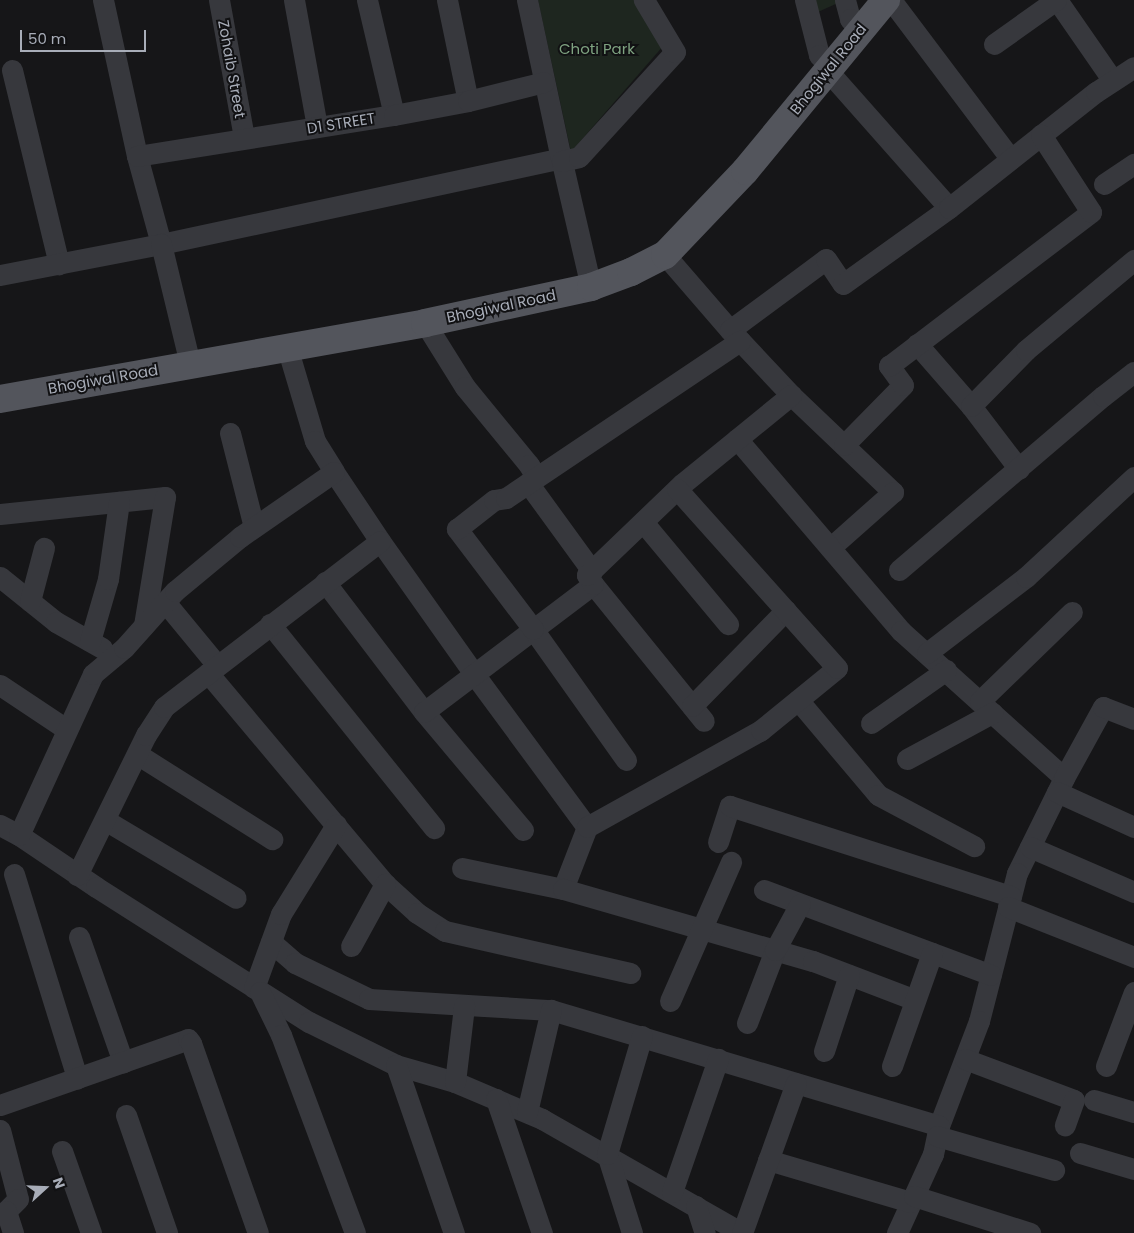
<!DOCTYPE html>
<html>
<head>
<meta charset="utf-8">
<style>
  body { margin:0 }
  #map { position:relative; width:1134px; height:1233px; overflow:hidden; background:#161618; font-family:Poppins,sans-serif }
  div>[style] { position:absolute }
  .green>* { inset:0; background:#1e261f }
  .minor>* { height:21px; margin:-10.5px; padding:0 10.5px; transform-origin:10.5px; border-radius:10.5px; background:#37383d }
  .major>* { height:28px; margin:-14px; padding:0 14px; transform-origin:14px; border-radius:14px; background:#53555c }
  span { translate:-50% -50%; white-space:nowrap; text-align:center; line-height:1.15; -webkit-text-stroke:4px #111113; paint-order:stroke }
  .park-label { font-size:15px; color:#7fa381 }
  .street-label { font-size:15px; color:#a8adb8 }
  .north { position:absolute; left:20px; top:1163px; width:50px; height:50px; -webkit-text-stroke:4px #111113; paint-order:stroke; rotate:70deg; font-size:14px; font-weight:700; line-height:20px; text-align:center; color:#a8adb8 }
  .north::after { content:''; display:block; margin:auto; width:18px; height:22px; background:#a8adb8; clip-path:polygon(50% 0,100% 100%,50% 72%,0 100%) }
  .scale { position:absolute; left:20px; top:30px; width:126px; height:22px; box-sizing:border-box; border:2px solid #a8adb8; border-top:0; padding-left:6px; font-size:15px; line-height:18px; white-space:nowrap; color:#a8adb8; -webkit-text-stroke:4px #111113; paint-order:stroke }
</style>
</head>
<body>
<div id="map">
  <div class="green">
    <i style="clip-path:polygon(538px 0,635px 0,664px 45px,571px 152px)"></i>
    <i style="clip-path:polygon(815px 0,839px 0,840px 2px,818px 12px)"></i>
  </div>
  <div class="minor">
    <i style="left:103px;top:0;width:160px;rotate:77.7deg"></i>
    <i style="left:137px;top:156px;width:91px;rotate:74.7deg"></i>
    <i style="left:161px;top:244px;width:409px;rotate:-12.1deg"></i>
    <i style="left:561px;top:158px;width:132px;rotate:76.9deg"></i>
    <i style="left:219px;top:0;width:140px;rotate:79.7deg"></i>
    <i style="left:294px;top:0;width:129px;rotate:79.7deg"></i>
    <i style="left:367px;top:0;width:118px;rotate:76.8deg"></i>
    <i style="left:447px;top:0;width:103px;rotate:78.3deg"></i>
    <i style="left:527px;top:0;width:162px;rotate:77.9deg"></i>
    <i style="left:805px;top:0;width:57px;rotate:75.7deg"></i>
    <i style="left:819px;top:55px;width:16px;rotate:47deg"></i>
    <i style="left:845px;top:0;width:20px;rotate:75deg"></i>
    <i style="left:850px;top:19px;width:16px;rotate:50deg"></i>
    <i style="left:891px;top:0;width:199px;rotate:53deg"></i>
    <i style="left:1057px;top:0;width:98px;rotate:55.3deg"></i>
    <i style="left:994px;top:44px;width:76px;rotate:-35.4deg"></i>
    <i style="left:12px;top:70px;width:200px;rotate:76.4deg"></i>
    <i style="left:827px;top:70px;width:184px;rotate:48.5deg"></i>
    <i style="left:137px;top:156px;width:260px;rotate:-9.1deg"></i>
    <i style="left:394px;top:115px;width:75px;rotate:-10.7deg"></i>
    <i style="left:468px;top:101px;width:78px;rotate:-14deg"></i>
    <i style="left:562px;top:161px;width:17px;rotate:-13deg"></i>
    <i style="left:579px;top:157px;width:142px;rotate:-47.6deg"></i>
    <i style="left:675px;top:52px;width:61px;rotate:-120.8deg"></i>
    <i style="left:1104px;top:184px;width:36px;rotate:-34deg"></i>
    <i style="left:665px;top:255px;width:99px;rotate:49.1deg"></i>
    <i style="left:730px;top:330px;width:89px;rotate:46.8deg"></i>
    <i style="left:791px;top:395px;width:141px;rotate:43.6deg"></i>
    <i style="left:893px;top:492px;width:84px;rotate:138.4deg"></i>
    <i style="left:0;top:275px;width:164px;rotate:-10.9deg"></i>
    <i style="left:161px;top:244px;width:123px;rotate:76.4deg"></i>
    <i style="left:425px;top:323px;width:75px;rotate:58deg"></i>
    <i style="left:465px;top:387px;width:101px;rotate:50.6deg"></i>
    <i style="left:529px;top:465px;width:14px;rotate:60deg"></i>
    <i style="left:730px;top:330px;width:119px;rotate:-36.5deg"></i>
    <i style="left:826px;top:259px;width:30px;rotate:56deg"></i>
    <i style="left:843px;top:284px;width:130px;rotate:-35.6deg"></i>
    <i style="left:949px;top:208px;width:187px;rotate:-38.3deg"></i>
    <i style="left:1096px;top:92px;width:45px;rotate:-33.3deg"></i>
    <i style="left:917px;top:344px;width:82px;rotate:48.9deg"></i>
    <i style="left:971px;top:406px;width:79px;rotate:52.7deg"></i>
    <i style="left:287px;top:347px;width:98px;rotate:73.4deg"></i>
    <i style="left:315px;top:441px;width:36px;rotate:58deg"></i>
    <i style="left:334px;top:472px;width:83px;rotate:56.3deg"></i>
    <i style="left:380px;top:541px;width:163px;rotate:54.7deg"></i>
    <i style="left:474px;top:674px;width:190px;rotate:53.6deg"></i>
    <i style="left:587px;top:827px;width:66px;rotate:111.2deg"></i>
    <i style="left:563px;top:889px;width:103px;rotate:-168.3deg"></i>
    <i style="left:971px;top:406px;width:78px;rotate:-45.5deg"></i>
    <i style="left:1026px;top:350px;width:141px;rotate:-39.8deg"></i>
    <i style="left:230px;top:433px;width:97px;rotate:75.7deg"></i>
    <i style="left:737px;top:439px;width:253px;rotate:49.5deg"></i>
    <i style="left:901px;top:631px;width:219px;rotate:42deg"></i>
    <i style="left:1064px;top:778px;width:106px;rotate:116.3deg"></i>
    <i style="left:1017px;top:873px;width:153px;rotate:104.4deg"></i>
    <i style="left:979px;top:1021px;width:112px;rotate:110.9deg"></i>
    <i style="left:939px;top:1126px;width:29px;rotate:102deg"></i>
    <i style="left:933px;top:1154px;width:87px;rotate:114.5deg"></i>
    <i style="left:844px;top:445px;width:84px;rotate:-45.5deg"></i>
    <i style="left:903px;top:385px;width:24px;rotate:-126deg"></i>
    <i style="left:889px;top:366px;width:254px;rotate:-37.3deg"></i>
    <i style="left:1091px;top:212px;width:92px;rotate:-123deg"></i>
    <i style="left:528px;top:483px;width:109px;rotate:54deg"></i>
    <i style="left:0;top:514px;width:166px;rotate:-5.9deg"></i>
    <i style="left:165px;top:497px;width:130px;rotate:99.3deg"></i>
    <i style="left:643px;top:522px;width:133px;rotate:50.2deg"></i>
    <i style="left:899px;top:570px;width:268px;rotate:-40.5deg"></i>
    <i style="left:1103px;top:396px;width:39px;rotate:-38deg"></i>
    <i style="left:0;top:577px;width:72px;rotate:38.8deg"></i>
    <i style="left:56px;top:622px;width:53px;rotate:29.5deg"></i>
    <i style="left:325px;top:582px;width:163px;rotate:52.7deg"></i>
    <i style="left:424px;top:712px;width:154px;rotate:50deg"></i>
    <i style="left:593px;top:584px;width:176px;rotate:51deg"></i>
    <i style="left:30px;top:601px;width:55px;rotate:-75.2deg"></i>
    <i style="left:165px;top:602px;width:82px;rotate:50.5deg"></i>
    <i style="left:270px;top:624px;width:262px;rotate:51.2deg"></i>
    <i style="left:90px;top:641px;width:65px;rotate:-73.8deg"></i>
    <i style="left:108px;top:579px;width:78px;rotate:-81.9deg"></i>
    <i style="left:927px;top:653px;width:125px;rotate:-37.5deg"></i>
    <i style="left:1026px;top:577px;width:147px;rotate:-42.8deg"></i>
    <i style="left:208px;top:673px;width:275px;rotate:50deg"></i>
    <i style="left:385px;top:884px;width:43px;rotate:42.2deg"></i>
    <i style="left:417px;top:913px;width:33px;rotate:33deg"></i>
    <i style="left:445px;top:931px;width:190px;rotate:12.8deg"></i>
    <i style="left:0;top:685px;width:79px;rotate:33.7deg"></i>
    <i style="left:798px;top:700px;width:124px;rotate:49.9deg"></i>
    <i style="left:878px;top:795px;width:109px;rotate:28deg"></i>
    <i style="left:980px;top:701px;width:128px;rotate:-44.1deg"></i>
    <i style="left:692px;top:706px;width:134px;rotate:-45.6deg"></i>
    <i style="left:424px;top:712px;width:212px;rotate:-37.1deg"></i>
    <i style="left:593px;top:584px;width:11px;rotate:-124deg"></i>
    <i style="left:587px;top:575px;width:132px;rotate:-43.8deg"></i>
    <i style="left:682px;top:484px;width:141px;rotate:-39.2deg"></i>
    <i style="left:871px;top:723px;width:92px;rotate:-35.2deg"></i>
    <i style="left:137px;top:754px;width:160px;rotate:32.2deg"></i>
    <i style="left:907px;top:759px;width:97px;rotate:-28.4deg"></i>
    <i style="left:626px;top:760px;width:161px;rotate:-125.4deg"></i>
    <i style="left:533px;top:629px;width:126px;rotate:-127.2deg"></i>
    <i style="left:457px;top:529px;width:47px;rotate:-38.1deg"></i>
    <i style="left:494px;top:500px;width:12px;rotate:-9deg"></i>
    <i style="left:506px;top:498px;width:282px;rotate:-33.9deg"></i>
    <i style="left:1064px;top:778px;width:81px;rotate:-61.2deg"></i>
    <i style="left:1103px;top:707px;width:33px;rotate:21deg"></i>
    <i style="left:1057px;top:792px;width:85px;rotate:24.4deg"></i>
    <i style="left:105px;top:820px;width:152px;rotate:30.8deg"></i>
    <i style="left:0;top:825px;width:21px;rotate:28deg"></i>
    <i style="left:19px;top:835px;width:93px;rotate:34deg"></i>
    <i style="left:96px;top:887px;width:252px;rotate:32.4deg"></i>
    <i style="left:309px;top:1022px;width:97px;rotate:26.3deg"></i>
    <i style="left:396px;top:1065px;width:61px;rotate:16.1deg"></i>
    <i style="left:455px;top:1082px;width:95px;rotate:23deg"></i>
    <i style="left:542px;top:1119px;width:230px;rotate:29.7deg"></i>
    <i style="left:587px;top:827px;width:199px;rotate:-29.1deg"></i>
    <i style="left:761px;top:730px;width:98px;rotate:-39.2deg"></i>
    <i style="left:837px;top:668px;width:240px;rotate:-131.8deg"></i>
    <i style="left:19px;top:835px;width:177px;rotate:-65.3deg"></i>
    <i style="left:93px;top:674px;width:40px;rotate:-40deg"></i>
    <i style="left:124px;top:648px;width:76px;rotate:-48.2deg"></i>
    <i style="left:175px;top:591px;width:85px;rotate:-39.7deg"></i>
    <i style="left:240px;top:537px;width:114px;rotate:-34.7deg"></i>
    <i style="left:718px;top:842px;width:38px;rotate:-72deg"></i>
    <i style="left:730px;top:806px;width:295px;rotate:17.8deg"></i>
    <i style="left:1030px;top:847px;width:113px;rotate:23.4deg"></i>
    <i style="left:14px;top:874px;width:214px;rotate:72.8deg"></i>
    <i style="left:77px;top:875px;width:156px;rotate:-63.8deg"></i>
    <i style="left:146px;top:735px;width:33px;rotate:-57deg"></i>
    <i style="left:164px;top:707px;width:272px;rotate:-37.5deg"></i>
    <i style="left:563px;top:889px;width:260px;rotate:16.1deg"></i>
    <i style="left:813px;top:961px;width:109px;rotate:20.9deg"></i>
    <i style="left:764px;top:890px;width:242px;rotate:20.5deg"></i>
    <i style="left:1008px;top:907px;width:136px;rotate:21.6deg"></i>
    <i style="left:79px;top:937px;width:133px;rotate:70.6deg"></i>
    <i style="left:271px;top:942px;width:32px;rotate:41deg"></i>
    <i style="left:295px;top:963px;width:82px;rotate:25.9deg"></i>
    <i style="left:369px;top:999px;width:182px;rotate:3.5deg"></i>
    <i style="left:551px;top:1010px;width:405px;rotate:16.6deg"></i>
    <i style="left:351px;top:946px;width:71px;rotate:-61.3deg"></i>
    <i style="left:254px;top:988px;width:79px;rotate:-70deg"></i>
    <i style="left:281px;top:914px;width:105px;rotate:-58.3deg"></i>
    <i style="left:260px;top:992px;width:48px;rotate:64deg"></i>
    <i style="left:281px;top:1035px;width:211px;rotate:69.5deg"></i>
    <i style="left:670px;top:1001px;width:152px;rotate:-66.3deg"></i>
    <i style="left:747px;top:1023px;width:78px;rotate:-69deg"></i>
    <i style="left:775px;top:950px;width:52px;rotate:-61.5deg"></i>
    <i style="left:824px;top:1051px;width:80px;rotate:-71.8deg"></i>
    <i style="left:965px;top:1059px;width:116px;rotate:20.6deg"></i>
    <i style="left:1074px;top:1100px;width:27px;rotate:110deg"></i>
    <i style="left:396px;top:1065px;width:178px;rotate:71deg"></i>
    <i style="left:892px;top:1066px;width:120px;rotate:-70.5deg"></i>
    <i style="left:1106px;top:1066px;width:79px;rotate:-69.3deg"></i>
    <i style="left:455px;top:1082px;width:77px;rotate:-83.2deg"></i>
    <i style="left:496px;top:1099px;width:142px;rotate:71.1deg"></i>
    <i style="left:1094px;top:1100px;width:42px;rotate:16.7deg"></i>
    <i style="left:0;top:1105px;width:199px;rotate:-19.3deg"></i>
    <i style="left:188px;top:1039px;width:5px;rotate:53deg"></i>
    <i style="left:191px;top:1043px;width:201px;rotate:70.6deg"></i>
    <i style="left:527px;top:1112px;width:105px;rotate:-76.8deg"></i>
    <i style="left:126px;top:1115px;width:125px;rotate:70.8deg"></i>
    <i style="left:0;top:1130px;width:71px;rotate:75.4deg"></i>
    <i style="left:18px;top:1199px;width:17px;rotate:135deg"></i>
    <i style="left:6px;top:1211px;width:23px;rotate:72deg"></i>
    <i style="left:937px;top:1136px;width:122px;rotate:16.2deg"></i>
    <i style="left:62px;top:1151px;width:87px;rotate:70.5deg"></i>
    <i style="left:1080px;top:1153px;width:56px;rotate:16.5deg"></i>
    <i style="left:768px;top:1160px;width:149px;rotate:16.4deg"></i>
    <i style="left:672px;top:1192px;width:141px;rotate:-70.9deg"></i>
    <i style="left:914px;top:1196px;width:122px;rotate:17.7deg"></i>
    <i style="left:696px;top:1206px;width:28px;rotate:72deg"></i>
    <i style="left:632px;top:1233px;width:83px;rotate:-107.6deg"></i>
    <i style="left:607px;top:1154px;width:123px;rotate:-73.5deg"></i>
    <i style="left:742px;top:1233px;width:159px;rotate:-70.2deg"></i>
  </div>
  <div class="major">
    <i style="left:0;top:399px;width:432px;rotate:-10.1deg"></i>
    <i style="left:425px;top:323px;width:170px;rotate:-12.2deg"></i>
    <i style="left:591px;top:287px;width:43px;rotate:-20.6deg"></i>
    <i style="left:631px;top:272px;width:38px;rotate:-27deg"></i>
    <i style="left:665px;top:255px;width:116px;rotate:-46.4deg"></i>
    <i style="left:745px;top:171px;width:222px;rotate:-50.5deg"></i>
  </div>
  <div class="park-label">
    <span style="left:597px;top:49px">Choti Park</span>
  </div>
  <div class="street-label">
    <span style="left:232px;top:69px;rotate:80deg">Zohaib Street</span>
    <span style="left:828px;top:69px;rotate:-51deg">Bhogiwal Road</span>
    <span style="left:341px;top:123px;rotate:-9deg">D1 STREET</span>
    <span style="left:501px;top:306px;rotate:-12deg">Bhogiwal Road</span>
    <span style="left:103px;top:379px;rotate:-10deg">Bhogiwal Road</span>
  </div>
  <div class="north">N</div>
  <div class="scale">50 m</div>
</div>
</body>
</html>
